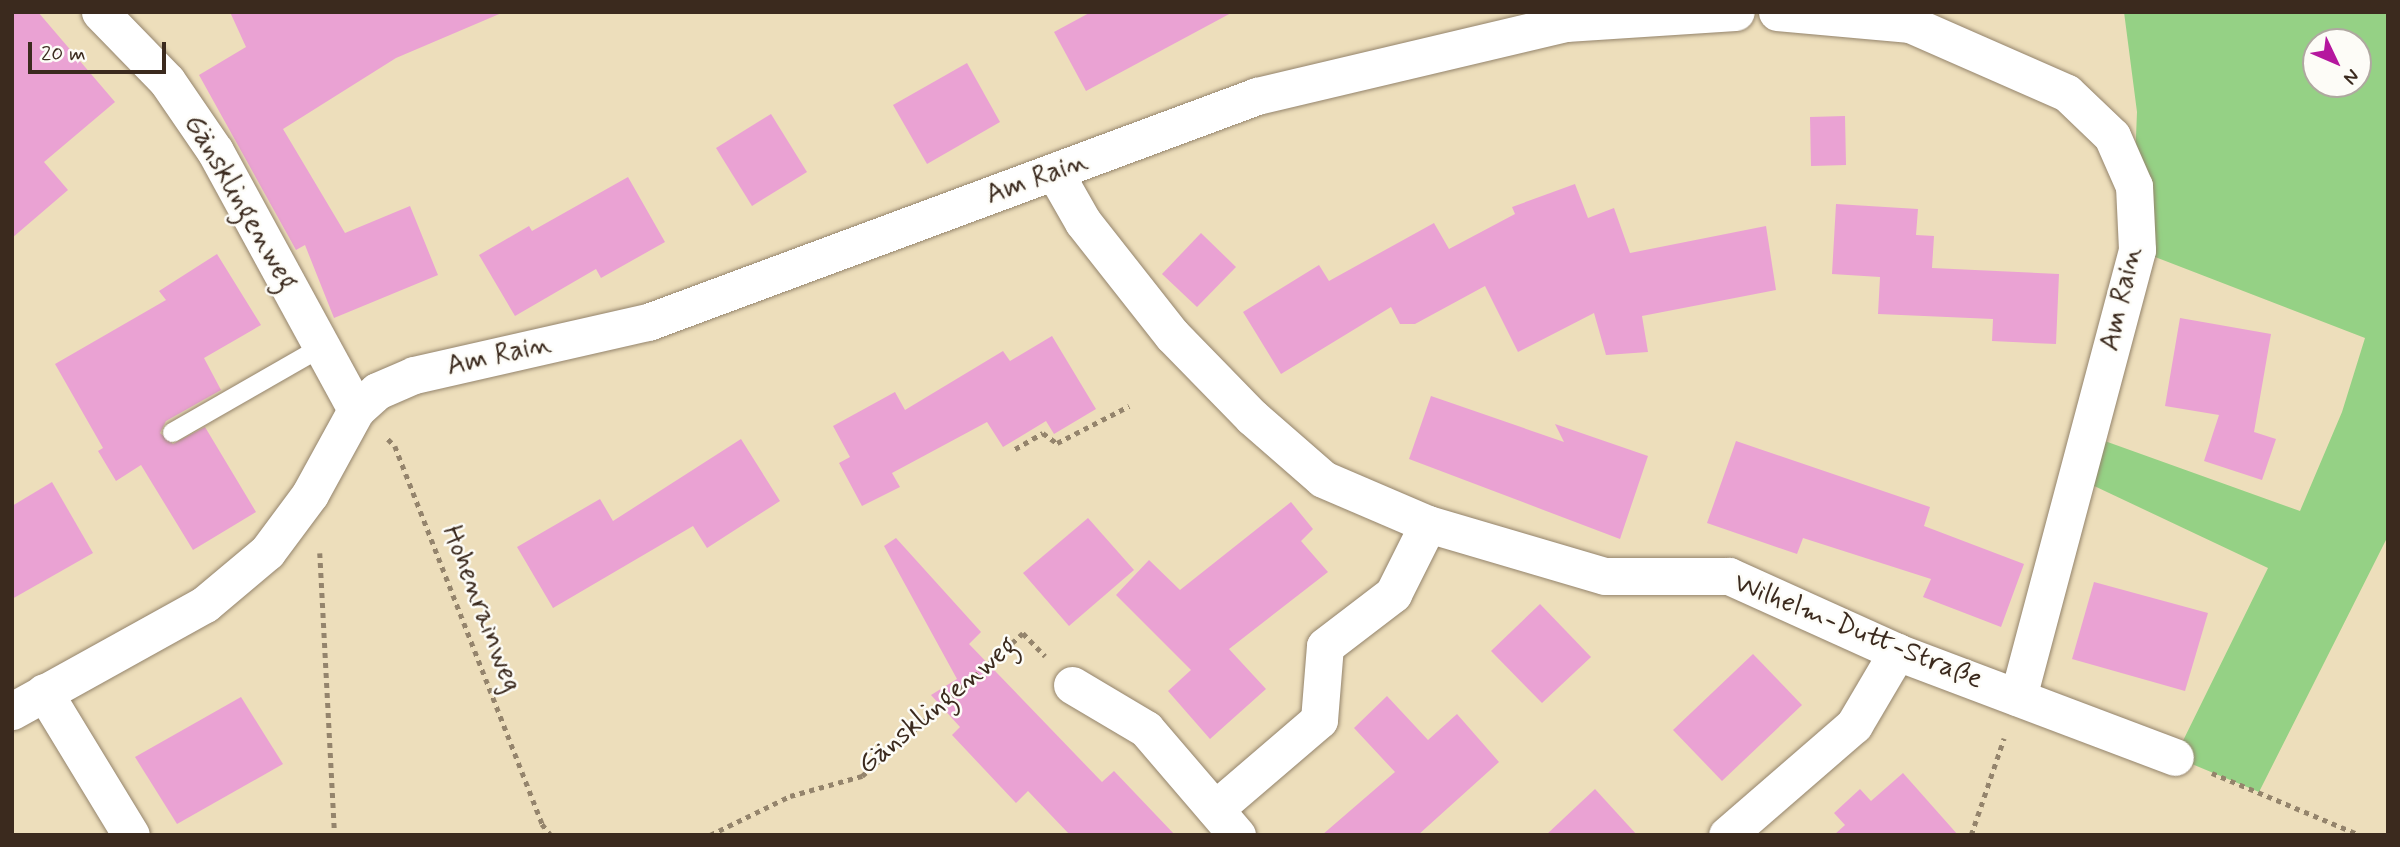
<!DOCTYPE html>
<html>
<head>
<meta charset="utf-8">
<style>
  body { margin:0 }
  #map { position:relative; width:2400px; height:847px; overflow:hidden; background:#eddebb; font-family:Mynerve,sans-serif }
  div>[style] { position:absolute }
  .green>* { inset:0; background:#95d185 }
  .building>* { inset:0; background:#eaa2d3 }
  .path>* { height:4.5px; margin-top:-2.25px; transform-origin:0; background:repeating-linear-gradient(90deg,#94846c 0 5px,transparent 0 10px) }
  .roads { filter:drop-shadow(0 0 2px #94846c) drop-shadow(0 0 2px #94846c) }
  .service>* { height:19px; margin:-9.5px; padding:0 9.5px; transform-origin:9.5px; border-radius:9.5px; background:#fff }
  .minor>* { height:37px; margin:-18.5px; padding:0 18.5px; transform-origin:18.5px; border-radius:18.5px; background:#fff }
  span { translate:-50% -50%; white-space:nowrap; text-align:center; line-height:1.15; -webkit-text-stroke:5px #fdfcf7; paint-order:stroke }
  .street-label { font-size:28px; color:#3b2a1e }
  .frame { position:absolute; inset:0; border:14px solid #3b2a1e; pointer-events:none }
  .north { position:absolute; left:2302px; top:28px; width:70px; height:70px; box-sizing:border-box; background:#fdfcf7; border:2px solid #afa8a0; border-radius:50%; rotate:134deg; font-size:19px; font-weight:700; line-height:28px; text-align:center; color:#3b2a1e }
  .north::after { content:''; display:block; margin:auto; width:24px; height:32px; background:#b5179e; clip-path:polygon(50% 0,100% 100%,50% 72%,0 100%) }
  .scale { position:absolute; left:28px; top:42px; width:138px; height:32px; box-sizing:border-box; border:4px solid #3b2a1e; border-top:0; padding-left:9px; font-size:21px; line-height:24px; white-space:nowrap; color:#3b2a1e; -webkit-text-stroke:5px #fdfcf7; paint-order:stroke }
</style>
</head>
<body>
<div id="map">
  <div class="green">
    <i style="clip-path:polygon(evenodd,2124px 12px,2388px 12px,2388px 536px,2259px 792px,2175px 757px,2268px 568px,2090px 484px,2102px 440px,2300px 511px,2342px 412px,2365px 338px,2137px 250px,2134px 186px,2137px 112px,2124px 12px,2316px 42px,2358px 42px,2358px 84px,2316px 84px,2316px 42px)"></i>
  </div>
  <div class="building">
    <i style="clip-path:polygon(12px 12px,38px 12px,115px 102px,44px 162px,68px 190px,12px 238px)"></i>
    <i style="clip-path:polygon(230px 12px,504px 12px,396px 58px,283px 129px,345px 233px,410px 206px,438px 275px,334px 318px,305px 245px,296px 250px,199px 75px,246px 47px)"></i>
    <i style="clip-path:polygon(1091px 12px,1233px 12px,1086px 91px,1054px 32px)"></i>
    <i style="clip-path:polygon(967px 63px,1000px 122px,927px 164px,893px 105px)"></i>
    <i style="clip-path:polygon(771px 114px,807px 172px,752px 206px,716px 148px)"></i>
    <i style="clip-path:polygon(1845px 116px,1846px 165px,1811px 166px,1810px 117px)"></i>
    <i style="clip-path:polygon(628px 177px,665px 242px,601px 278px,596px 269px,515px 316px,479px 255px,529px 226px,532px 231px)"></i>
    <i style="clip-path:polygon(1575px 184px,1588px 218px,1614px 208px,1630px 253px,1766px 226px,1776px 290px,1642px 316px,1648px 352px,1606px 355px,1594px 313px,1518px 352px,1485px 286px,1415px 324px,1400px 324px,1391px 307px,1281px 374px,1243px 312px,1319px 265px,1329px 281px,1434px 223px,1449px 249px,1515px 214px,1512px 207px)"></i>
    <i style="clip-path:polygon(1836px 204px,1918px 209px,1916px 235px,1934px 236px,1932px 268px,2059px 274px,2056px 344px,1992px 341px,1993px 319px,1878px 314px,1880px 277px,1832px 274px)"></i>
    <i style="clip-path:polygon(1201px 233px,1236px 267px,1197px 307px,1162px 274px)"></i>
    <i style="clip-path:polygon(217px 254px,261px 325px,204px 358px,221px 390px,166px 421px,160px 433px,173px 444px,205px 427px,256px 512px,193px 550px,141px 465px,116px 481px,98px 451px,103px 448px,55px 364px,166px 300px,159px 291px)"></i>
    <i style="clip-path:polygon(2180px 318px,2271px 334px,2254px 432px,2276px 439px,2262px 480px,2204px 461px,2219px 415px,2165px 406px)"></i>
    <i style="clip-path:polygon(1052px 336px,1096px 409px,1054px 434px,1046px 421px,1003px 447px,987px 422px,892px 473px,900px 487px,862px 506px,839px 463px,850px 457px,833px 426px,895px 392px,905px 410px,1003px 351px,1010px 361px)"></i>
    <i style="clip-path:polygon(1431px 396px,1564px 442px,1555px 424px,1648px 456px,1620px 539px,1409px 459px)"></i>
    <i style="clip-path:polygon(741px 439px,780px 501px,707px 548px,693px 526px,553px 608px,517px 547px,600px 499px,613px 521px)"></i>
    <i style="clip-path:polygon(1736px 441px,1930px 507px,1924px 526px,2024px 564px,2001px 627px,1923px 597px,1931px 579px,1803px 538px,1797px 554px,1707px 523px)"></i>
    <i style="clip-path:polygon(52px 482px,93px 553px,12px 599px,12px 506px)"></i>
    <i style="clip-path:polygon(1291px 502px,1313px 529px,1301px 541px,1328px 572px,1229px 649px,1266px 689px,1210px 739px,1168px 691px,1191px 670px,1116px 595px,1149px 560px,1180px 590px)"></i>
    <i style="clip-path:polygon(1088px 518px,1134px 570px,1069px 626px,1023px 573px)"></i>
    <i style="clip-path:polygon(896px 538px,981px 632px,969px 644px,1102px 782px,1114px 771px,1175px 835px,1070px 835px,1028px 791px,1016px 803px,952px 735px,960px 727px,931px 695px,957px 679px,884px 546px)"></i>
    <i style="clip-path:polygon(2094px 582px,2208px 613px,2185px 691px,2072px 659px)"></i>
    <i style="clip-path:polygon(1540px 604px,1591px 657px,1542px 703px,1491px 651px)"></i>
    <i style="clip-path:polygon(1753px 654px,1802px 705px,1722px 781px,1673px 730px)"></i>
    <i style="clip-path:polygon(1387px 696px,1428px 740px,1457px 714px,1499px 762px,1418px 835px,1322px 835px,1395px 772px,1354px 728px)"></i>
    <i style="clip-path:polygon(241px 697px,283px 764px,177px 824px,135px 757px)"></i>
    <i style="clip-path:polygon(1903px 773px,1958px 835px,1834px 835px,1845px 825px,1834px 813px,1860px 789px,1871px 801px)"></i>
    <i style="clip-path:polygon(1595px 789px,1637px 835px,1546px 835px)"></i>
  </div>
  <div class="path">
    <i style="left:388px;top:439px;width:10px;rotate:45deg"></i>
    <i style="left:395px;top:446px;width:406px;rotate:68.7deg"></i>
    <i style="left:542px;top:824px;width:14px;rotate:51deg"></i>
    <i style="left:1015px;top:449px;width:32px;rotate:-30deg"></i>
    <i style="left:1043px;top:433px;width:17px;rotate:36deg"></i>
    <i style="left:1057px;top:443px;width:81px;rotate:-27.2deg"></i>
    <i style="left:320px;top:553px;width:282px;rotate:87deg"></i>
    <i style="left:2212px;top:773px;width:160px;rotate:22.7deg"></i>
    <i style="left:710px;top:835px;width:89px;rotate:-26deg"></i>
    <i style="left:790px;top:796px;width:75px;rotate:-15.5deg"></i>
    <i style="left:862px;top:776px;width:215px;rotate:-41.6deg"></i>
    <i style="left:1023px;top:633px;width:32px;rotate:46deg"></i>
    <i style="left:1971px;top:835px;width:102px;rotate:-71.2deg"></i>
  </div>
  <div class="roads">
    <div class="service">
      <i style="left:172px;top:432px;width:173px;rotate:-29.8deg"></i>
    </div>
    <div class="minor">
      <i style="left:100px;top:12px;width:96px;rotate:45.8deg"></i>
      <i style="left:167px;top:81px;width:85px;rotate:55.6deg"></i>
      <i style="left:215px;top:151px;width:295px;rotate:61.4deg"></i>
      <i style="left:1777px;top:12px;width:134px;rotate:5.2deg"></i>
      <i style="left:1910px;top:24px;width:171px;rotate:23.7deg"></i>
      <i style="left:2067px;top:93px;width:62px;rotate:43.7deg"></i>
      <i style="left:2112px;top:136px;width:55px;rotate:66.3deg"></i>
      <i style="left:2134px;top:186px;width:64px;rotate:87.3deg"></i>
      <i style="left:2137px;top:250px;width:463px;rotate:104.9deg"></i>
      <i style="left:1055px;top:173px;width:56px;rotate:60.3deg"></i>
      <i style="left:1083px;top:222px;width:144px;rotate:51.8deg"></i>
      <i style="left:1172px;top:335px;width:115px;rotate:45.7deg"></i>
      <i style="left:1252px;top:417px;width:94px;rotate:41.1deg"></i>
      <i style="left:1323px;top:479px;width:114px;rotate:23.2deg"></i>
      <i style="left:1428px;top:524px;width:184px;rotate:16.4deg"></i>
      <i style="left:1605px;top:576px;width:124px"></i>
      <i style="left:1729px;top:576px;width:184px;rotate:24.3deg"></i>
      <i style="left:1897px;top:652px;width:297px;rotate:20.7deg"></i>
      <i style="left:1072px;top:685px;width:86px;rotate:30.7deg"></i>
      <i style="left:1146px;top:729px;width:140px;rotate:49.4deg"></i>
      <i style="left:44px;top:692px;width:167px;rotate:58.7deg"></i>
      <i style="left:12px;top:711px;width:221px;rotate:-29deg"></i>
      <i style="left:205px;top:604px;width:81px;rotate:-40deg"></i>
      <i style="left:267px;top:552px;width:72px;rotate:-53.4deg"></i>
      <i style="left:310px;top:494px;width:96px;rotate:-61.3deg"></i>
      <i style="left:356px;top:410px;width:28px;rotate:-42deg"></i>
      <i style="left:377px;top:391px;width:40px;rotate:-23.4deg"></i>
      <i style="left:414px;top:375px;width:240px;rotate:-12.8deg"></i>
      <i style="left:648px;top:322px;width:650px;rotate:-20.36deg"></i>
      <i style="left:1257px;top:96px;width:317px;rotate:-13.3deg"></i>
      <i style="left:1565px;top:23px;width:171px;rotate:-3.7deg"></i>
      <i style="left:1215px;top:809px;width:137px;rotate:-40.6deg"></i>
      <i style="left:1319px;top:720px;width:74px;rotate:-85.4deg"></i>
      <i style="left:1325px;top:646px;width:86px;rotate:-37.4deg"></i>
      <i style="left:1393px;top:594px;width:78px;rotate:-63.4deg"></i>
      <i style="left:1727px;top:835px;width:168px;rotate:-40.9deg"></i>
      <i style="left:1854px;top:725px;width:85px;rotate:-59.5deg"></i>
    </div>
  </div>
  <div class="street-label">
    <span style="left:1037px;top:179px;rotate:-20deg">Am Rain</span>
    <span style="left:240px;top:203px;rotate:60deg">Gänsklingenweg</span>
    <span style="left:2122px;top:299px;rotate:-77deg">Am Rain</span>
    <span style="left:499px;top:356px;rotate:-13deg">Am Rain</span>
    <span style="left:481px;top:609px;rotate:69deg">Hohenrainweg</span>
    <span style="left:1858px;top:632px;rotate:22deg">Wilhelm-Dutt-Straße</span>
    <span style="left:938px;top:706px;rotate:-40deg">Gänsklingenweg</span>
  </div>
  <div class="frame"></div>
  <div class="north">N</div>
  <div class="scale">20 m</div>
</div>
</body>
</html>
